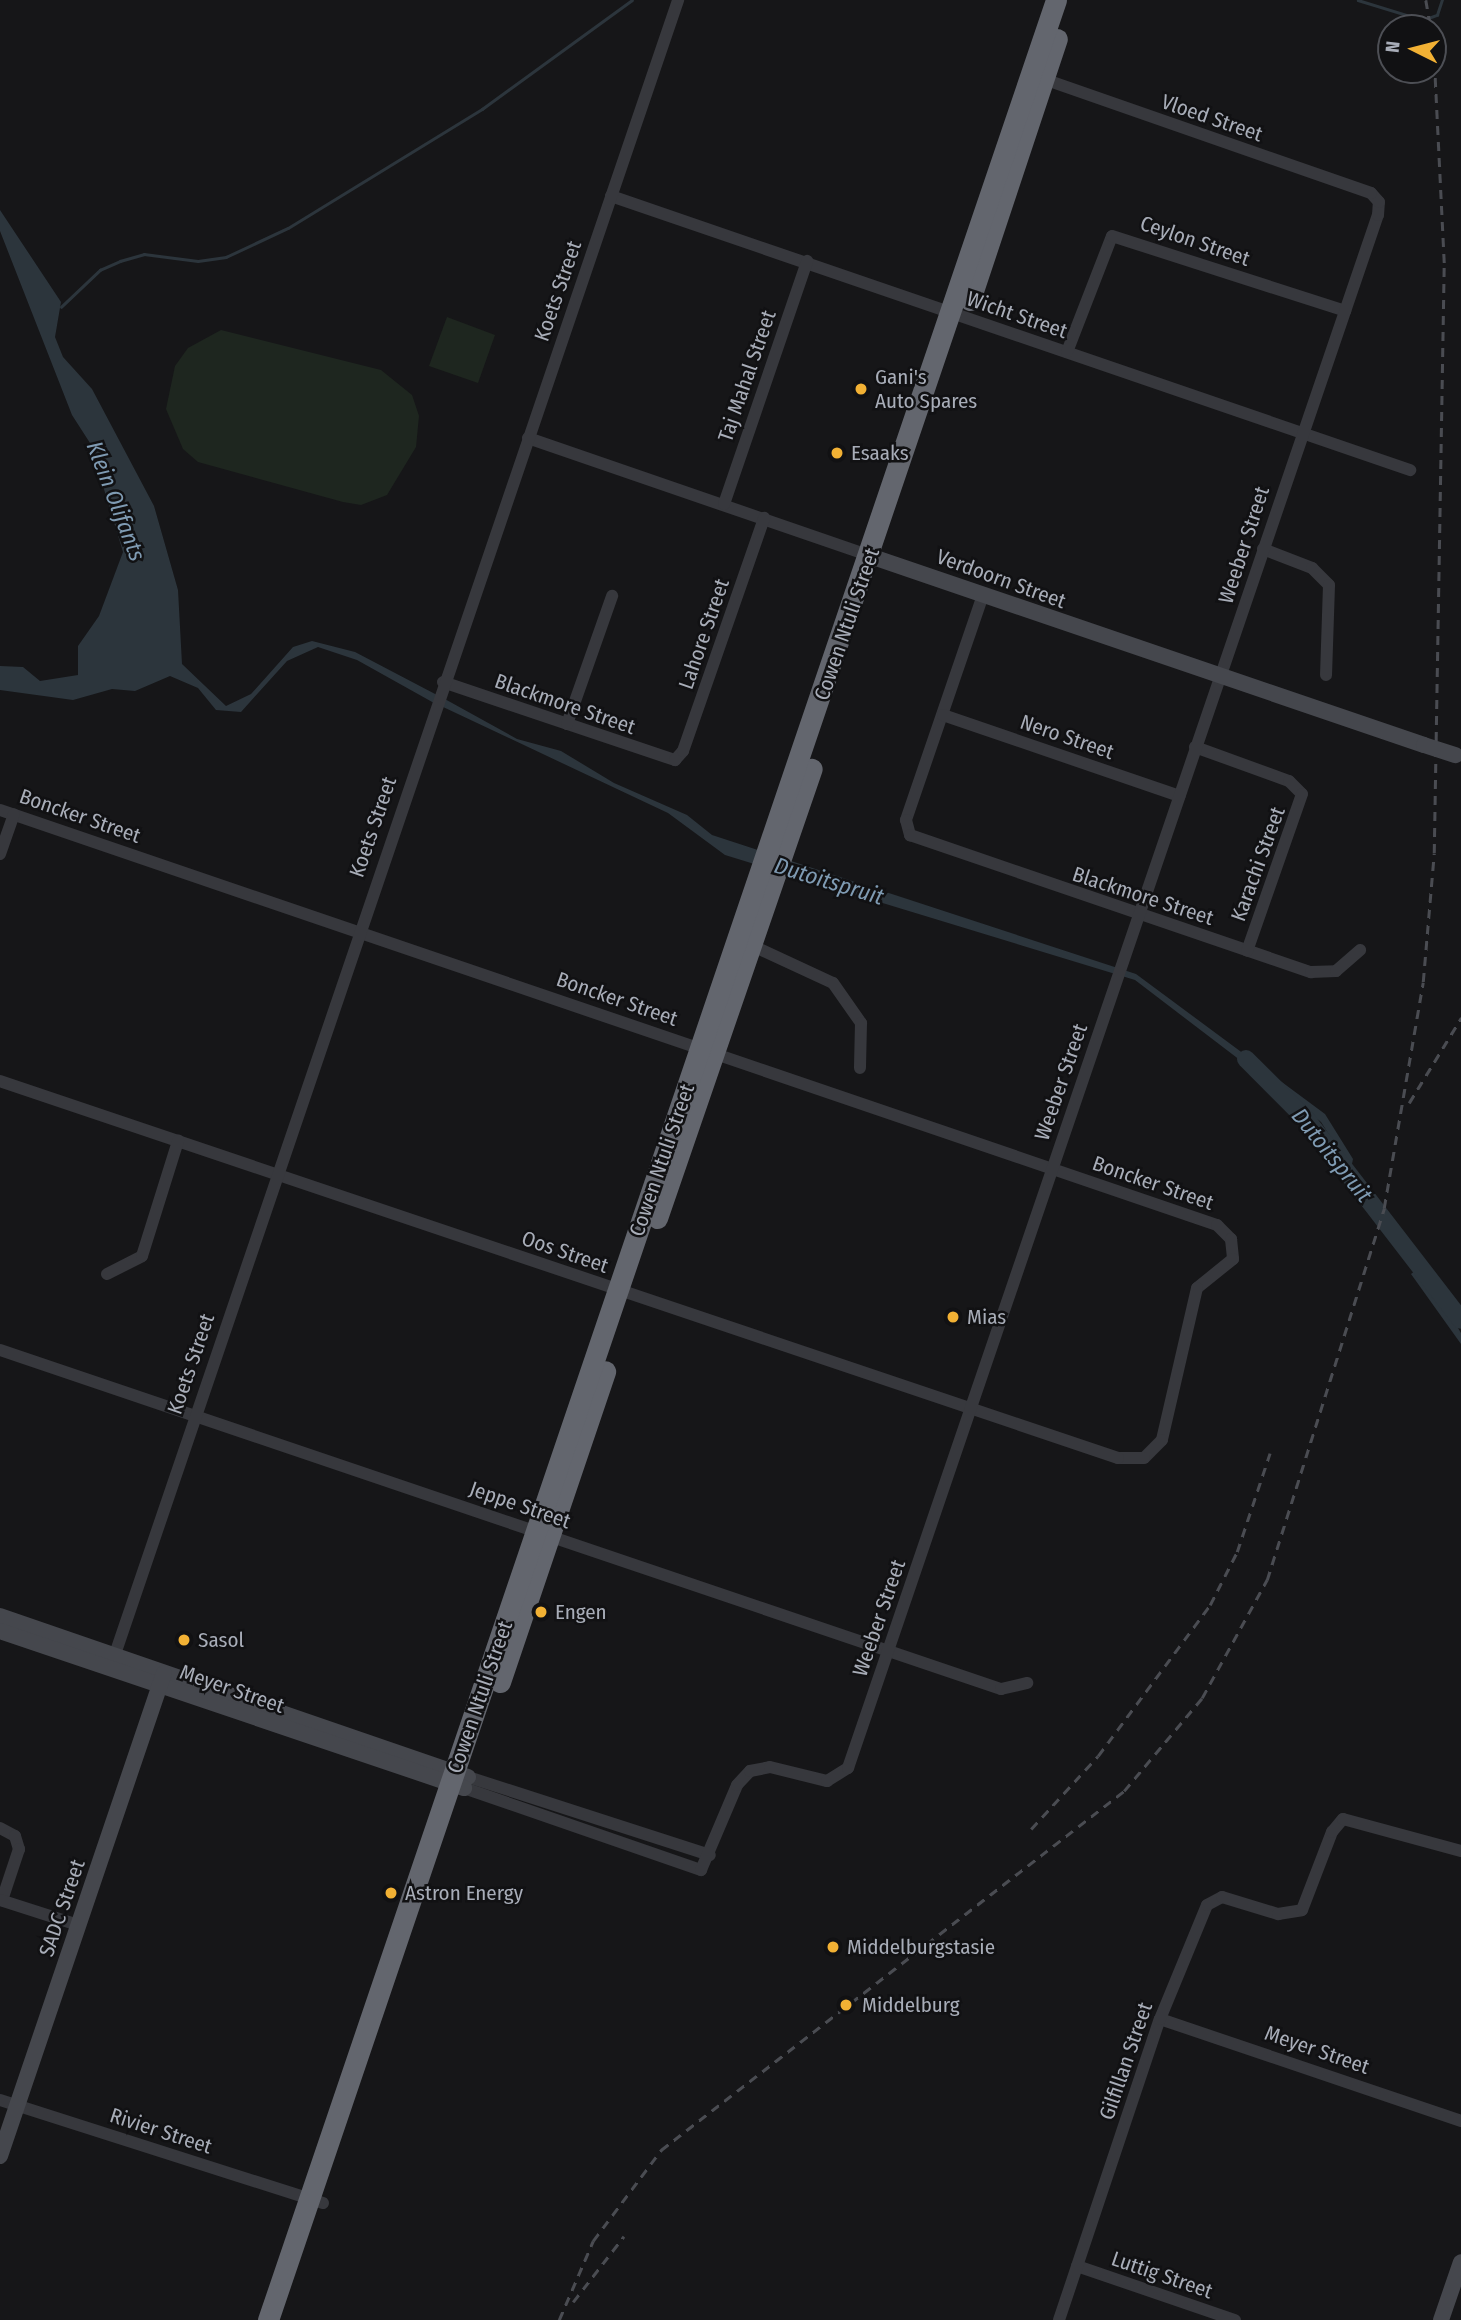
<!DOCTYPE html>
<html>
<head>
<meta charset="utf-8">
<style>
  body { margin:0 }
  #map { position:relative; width:1461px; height:2320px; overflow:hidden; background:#161618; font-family:"Fira Sans Condensed",sans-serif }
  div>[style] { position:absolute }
  .green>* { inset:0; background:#1e261f }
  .water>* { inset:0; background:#2c353c }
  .stream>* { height:2.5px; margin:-1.25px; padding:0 1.25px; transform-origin:1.25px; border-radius:1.25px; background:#2c353c }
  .river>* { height:18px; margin:-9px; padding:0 9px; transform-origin:9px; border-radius:9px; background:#2c353c }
  .street>* { height:12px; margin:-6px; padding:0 6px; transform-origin:6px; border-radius:6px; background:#37383d }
  .secondary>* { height:16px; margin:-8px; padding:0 8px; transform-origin:8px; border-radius:8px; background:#45474d }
  .highway>* { height:21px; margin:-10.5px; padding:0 10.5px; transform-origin:10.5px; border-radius:10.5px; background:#63666e }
  .rail>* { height:2.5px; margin-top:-1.25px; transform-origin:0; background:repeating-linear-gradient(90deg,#4a4c52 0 9px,transparent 0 16px) }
  .secondary-bridge>* { height:16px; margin:-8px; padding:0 8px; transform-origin:8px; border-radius:8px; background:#45474d }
  .dots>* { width:19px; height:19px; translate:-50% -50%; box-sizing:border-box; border:4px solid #111113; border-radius:50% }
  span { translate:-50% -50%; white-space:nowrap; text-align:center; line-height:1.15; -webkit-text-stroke:5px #111113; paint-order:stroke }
  .street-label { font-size:21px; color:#a8adb8 }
  .poi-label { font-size:21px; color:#a8adb8 }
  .left { translate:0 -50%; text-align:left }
  .water-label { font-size:23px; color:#7f9bb3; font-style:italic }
  .north { position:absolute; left:1377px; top:14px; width:70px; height:70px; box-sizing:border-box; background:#111113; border:2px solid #4d4f55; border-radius:50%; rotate:276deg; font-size:19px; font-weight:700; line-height:28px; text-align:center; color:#a8adb8 }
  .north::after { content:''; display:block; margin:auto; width:24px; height:32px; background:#f2b134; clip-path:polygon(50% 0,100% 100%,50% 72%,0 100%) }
</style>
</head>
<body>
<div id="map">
  <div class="green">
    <i style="clip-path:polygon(447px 317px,495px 335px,478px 383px,429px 366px)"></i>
    <i style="clip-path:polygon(221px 330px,381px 370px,412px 395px,419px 416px,416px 447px,387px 495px,361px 505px,343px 502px,198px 462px,183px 449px,166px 409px,175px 366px,188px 348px)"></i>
  </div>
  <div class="water">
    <i style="clip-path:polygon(0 210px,61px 302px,55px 337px,63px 357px,92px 389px,154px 506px,178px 590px,182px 664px,226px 706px,251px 694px,293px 647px,312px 641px,355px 652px,437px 695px,434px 703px,357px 660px,318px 647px,287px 661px,241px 712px,216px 710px,198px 688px,170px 676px,135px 691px,112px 689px,73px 700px,0 690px,0 666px,23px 667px,40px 681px,78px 675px,78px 646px,99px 616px,123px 552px,90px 443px,72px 415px,0 231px)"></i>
    <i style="clip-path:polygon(443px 698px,517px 739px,561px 751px,614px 783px,687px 815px,712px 835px,1136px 974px,1325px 1114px,1353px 1159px,1351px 1169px,1321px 1122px,1135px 980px,725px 855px,668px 813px,441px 706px)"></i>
    <i style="clip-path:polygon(1421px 1266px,1461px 1333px,1461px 1344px,1411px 1274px)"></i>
  </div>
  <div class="stream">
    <i style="left:1358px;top:0;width:68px;rotate:17.1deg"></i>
    <i style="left:1423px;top:20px;width:15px;rotate:-20deg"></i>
    <i style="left:1437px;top:15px;width:16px;rotate:-72deg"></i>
    <i style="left:61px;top:307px;width:54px;rotate:-43.5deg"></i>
    <i style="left:100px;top:270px;width:22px;rotate:-24deg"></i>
    <i style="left:120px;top:261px;width:25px;rotate:-16deg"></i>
    <i style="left:144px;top:254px;width:54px;rotate:7.4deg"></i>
    <i style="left:198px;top:261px;width:28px;rotate:-8deg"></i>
    <i style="left:226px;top:257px;width:68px;rotate:-25.1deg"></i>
    <i style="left:288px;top:228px;width:228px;rotate:-31.5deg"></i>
    <i style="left:482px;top:109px;width:185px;rotate:-36deg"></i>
  </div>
  <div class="river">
    <i style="left:1246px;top:1059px;width:86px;rotate:45deg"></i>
    <i style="left:1307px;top:1120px;width:252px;rotate:52.4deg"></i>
  </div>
  <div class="street">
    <i style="left:611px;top:196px;width:845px;rotate:18.93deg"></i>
    <i style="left:1067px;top:352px;width:124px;rotate:-68.8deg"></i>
    <i style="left:1112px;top:236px;width:245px;rotate:17.8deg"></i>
    <i style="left:528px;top:438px;width:362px;rotate:19deg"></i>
    <i style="left:724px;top:504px;width:257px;rotate:-71.1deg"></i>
    <i style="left:1263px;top:549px;width:53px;rotate:21.2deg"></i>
    <i style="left:1312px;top:568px;width:24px;rotate:45deg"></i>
    <i style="left:1329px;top:585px;width:90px;rotate:91.9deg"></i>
    <i style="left:983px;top:595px;width:238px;rotate:108.9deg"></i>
    <i style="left:906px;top:820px;width:16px;rotate:75deg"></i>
    <i style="left:910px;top:835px;width:424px;rotate:18.9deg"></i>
    <i style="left:1311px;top:972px;width:25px;rotate:-2deg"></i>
    <i style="left:1336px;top:971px;width:32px;rotate:-41deg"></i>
    <i style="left:443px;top:682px;width:245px;rotate:18.6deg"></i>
    <i style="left:675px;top:760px;width:12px;rotate:-48deg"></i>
    <i style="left:683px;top:751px;width:247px;rotate:-70.8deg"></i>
    <i style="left:943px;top:715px;width:250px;rotate:18.9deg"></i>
    <i style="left:567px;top:724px;width:136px;rotate:-70.6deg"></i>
    <i style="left:1195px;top:747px;width:100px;rotate:19.9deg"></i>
    <i style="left:1289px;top:781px;width:18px;rotate:45deg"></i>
    <i style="left:1302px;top:794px;width:166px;rotate:109.3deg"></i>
    <i style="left:0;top:810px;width:1286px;rotate:18.83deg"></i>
    <i style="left:1217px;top:1225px;width:20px;rotate:45deg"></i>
    <i style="left:1231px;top:1239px;width:20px;rotate:84deg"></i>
    <i style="left:1233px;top:1259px;width:46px;rotate:141.1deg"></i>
    <i style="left:1197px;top:1288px;width:156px;rotate:103deg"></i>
    <i style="left:1162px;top:1440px;width:25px;rotate:135deg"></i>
    <i style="left:1144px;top:1458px;width:26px;rotate:180deg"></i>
    <i style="left:1118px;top:1458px;width:1180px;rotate:-161.37deg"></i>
    <i style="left:0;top:854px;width:42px;rotate:-70.7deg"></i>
    <i style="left:751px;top:945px;width:90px;rotate:24.9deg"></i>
    <i style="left:833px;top:983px;width:49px;rotate:55deg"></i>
    <i style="left:861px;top:1023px;width:45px;rotate:91.3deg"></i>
    <i style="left:107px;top:1274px;width:39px;rotate:-27deg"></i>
    <i style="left:142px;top:1256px;width:121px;rotate:-72.6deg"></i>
    <i style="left:0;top:1350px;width:1057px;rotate:18.71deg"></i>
    <i style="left:1001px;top:1689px;width:27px;rotate:-13deg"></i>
    <i style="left:112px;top:1663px;width:1757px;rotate:-71.2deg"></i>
    <i style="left:468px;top:1777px;width:254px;rotate:17.9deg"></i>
    <i style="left:464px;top:1788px;width:251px;rotate:19.1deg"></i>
    <i style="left:701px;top:1870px;width:92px;rotate:-67deg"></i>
    <i style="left:737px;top:1785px;width:19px;rotate:-47deg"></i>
    <i style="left:750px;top:1771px;width:20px;rotate:-11deg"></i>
    <i style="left:770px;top:1767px;width:59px;rotate:13.8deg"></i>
    <i style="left:827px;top:1781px;width:25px;rotate:-32deg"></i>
    <i style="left:848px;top:1768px;width:1641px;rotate:-71.16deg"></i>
    <i style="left:1378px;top:215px;width:13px;rotate:-86deg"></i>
    <i style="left:1379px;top:202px;width:12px;rotate:-132deg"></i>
    <i style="left:1371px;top:193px;width:350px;rotate:-160.8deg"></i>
    <i style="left:0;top:1828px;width:17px;rotate:28deg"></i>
    <i style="left:15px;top:1836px;width:14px;rotate:73deg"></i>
    <i style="left:19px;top:1849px;width:54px;rotate:108.4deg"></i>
    <i style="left:0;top:1900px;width:82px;rotate:17.8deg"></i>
    <i style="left:1160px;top:2019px;width:318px;rotate:18.7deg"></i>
    <i style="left:0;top:2100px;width:339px;rotate:17.7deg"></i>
    <i style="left:1077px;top:2266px;width:167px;rotate:18.9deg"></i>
    <i style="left:1059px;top:2320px;width:317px;rotate:-71.5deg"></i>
    <i style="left:1160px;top:2019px;width:123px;rotate:-67.6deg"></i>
    <i style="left:1207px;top:1905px;width:17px;rotate:-28deg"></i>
    <i style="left:1222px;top:1897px;width:59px;rotate:16.9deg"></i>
    <i style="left:1278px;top:1914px;width:24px;rotate:-9deg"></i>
    <i style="left:1302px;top:1910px;width:84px;rotate:-69deg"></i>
    <i style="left:1332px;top:1832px;width:17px;rotate:-50deg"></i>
    <i style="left:1343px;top:1819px;width:122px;rotate:15.2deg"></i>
  </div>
  <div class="secondary">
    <i style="left:870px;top:556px;width:585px;rotate:18.84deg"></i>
    <i style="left:0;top:1616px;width:495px;rotate:19deg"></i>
    <i style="left:0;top:1631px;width:490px;rotate:18.7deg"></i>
    <i style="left:0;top:2156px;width:510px;rotate:-71.25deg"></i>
    <i style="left:1441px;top:2320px;width:61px;rotate:-71deg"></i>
  </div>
  <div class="highway">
    <i style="left:970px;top:300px;width:275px;rotate:-71.6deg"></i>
    <i style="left:657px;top:1218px;width:475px;rotate:-71deg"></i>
    <i style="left:500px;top:1682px;width:328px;rotate:-71.3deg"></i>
    <i style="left:268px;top:2320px;width:2450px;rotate:-71.24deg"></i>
  </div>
  <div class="rail">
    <i style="left:1426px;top:0;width:28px;rotate:80deg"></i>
    <i style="left:1409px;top:1103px;width:100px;rotate:-58.5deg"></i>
    <i style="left:1031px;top:1829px;width:99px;rotate:-47.5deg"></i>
    <i style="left:1098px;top:1756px;width:188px;rotate:-53.4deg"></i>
    <i style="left:1210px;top:1605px;width:59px;rotate:-63deg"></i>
    <i style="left:1237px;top:1552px;width:104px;rotate:-71.6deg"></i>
    <i style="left:573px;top:2302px;width:83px;rotate:-52.3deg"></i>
    <i style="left:559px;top:2320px;width:86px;rotate:-66.7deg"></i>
    <i style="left:593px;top:2241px;width:114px;rotate:-53.2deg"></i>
    <i style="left:661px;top:2150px;width:586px;rotate:-37.79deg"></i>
    <i style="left:1124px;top:1791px;width:121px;rotate:-50deg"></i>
    <i style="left:1202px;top:1698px;width:135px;rotate:-61.2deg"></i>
    <i style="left:1267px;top:1580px;width:390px;rotate:-72.5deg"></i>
    <i style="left:1384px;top:1208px;width:229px;rotate:-80.2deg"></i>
    <i style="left:1423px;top:982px;width:129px;rotate:-85.1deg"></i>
    <i style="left:1434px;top:853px;width:590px;rotate:-89.03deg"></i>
    <i style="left:1444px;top:263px;width:222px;rotate:-92.8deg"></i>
  </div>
  <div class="secondary-bridge">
    <i style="left:1424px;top:745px;width:33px;rotate:18deg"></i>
  </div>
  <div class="dots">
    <i style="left:861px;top:389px;background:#f2b134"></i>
    <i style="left:837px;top:453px;background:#f2b134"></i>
    <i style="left:953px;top:1317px;background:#f2b134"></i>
    <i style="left:541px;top:1612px;background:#f2b134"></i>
    <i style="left:184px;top:1640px;background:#f2b134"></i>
    <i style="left:391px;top:1893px;background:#f2b134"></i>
    <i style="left:833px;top:1947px;background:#f2b134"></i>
    <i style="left:846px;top:2005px;background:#f2b134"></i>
  </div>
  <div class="street-label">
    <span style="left:1212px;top:118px;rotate:19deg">Vloed Street</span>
    <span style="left:1195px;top:241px;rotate:19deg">Ceylon Street</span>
    <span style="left:558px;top:291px;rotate:-71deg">Koets Street</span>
    <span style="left:1017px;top:315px;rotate:19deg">Wicht Street</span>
    <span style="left:747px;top:376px;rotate:-71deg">Taj Mahal Street</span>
    <span style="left:1244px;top:545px;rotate:-72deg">Weeber Street</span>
    <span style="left:1001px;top:579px;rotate:20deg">Verdoorn Street</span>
    <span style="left:847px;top:624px;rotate:-71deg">Cowen Ntuli Street</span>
    <span style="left:704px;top:634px;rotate:-71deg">Lahore Street</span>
    <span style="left:565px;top:704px;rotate:19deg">Blackmore Street</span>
    <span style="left:1067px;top:737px;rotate:19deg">Nero Street</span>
    <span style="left:80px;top:816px;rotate:19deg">Boncker Street</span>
    <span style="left:373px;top:827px;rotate:-71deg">Koets Street</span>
    <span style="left:1258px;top:864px;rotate:-70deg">Karachi Street</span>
    <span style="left:1143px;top:896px;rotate:18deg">Blackmore Street</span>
    <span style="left:617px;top:999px;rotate:19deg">Boncker Street</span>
    <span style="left:1061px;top:1082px;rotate:-71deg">Weeber Street</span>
    <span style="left:662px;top:1160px;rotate:-71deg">Cowen Ntuli Street</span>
    <span style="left:1153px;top:1183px;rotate:19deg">Boncker Street</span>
    <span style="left:565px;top:1252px;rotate:19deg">Oos Street</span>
    <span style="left:191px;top:1364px;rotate:-71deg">Koets Street</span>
    <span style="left:520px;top:1505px;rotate:19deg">Jeppe Street</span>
    <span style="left:879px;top:1618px;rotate:-71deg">Weeber Street</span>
    <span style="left:232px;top:1689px;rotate:19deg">Meyer Street</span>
    <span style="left:480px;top:1697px;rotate:-71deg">Cowen Ntuli Street</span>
    <span style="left:62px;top:1908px;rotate:-71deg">SADC Street</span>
    <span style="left:1317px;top:2050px;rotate:19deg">Meyer Street</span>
    <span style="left:1126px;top:2061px;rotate:-71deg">Gilfillan Street</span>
    <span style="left:161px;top:2131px;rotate:18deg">Rivier Street</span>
    <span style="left:1162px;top:2275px;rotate:19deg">Luttig Street</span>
  </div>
  <div class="poi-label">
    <span class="left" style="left:875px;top:389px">Gani's<br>Auto Spares</span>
    <span class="left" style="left:851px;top:453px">Esaaks</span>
    <span class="left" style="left:967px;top:1317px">Mias</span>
    <span class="left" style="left:555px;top:1612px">Engen</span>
    <span class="left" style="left:198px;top:1640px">Sasol</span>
    <span class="left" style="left:405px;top:1893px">Astron Energy</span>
    <span class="left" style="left:847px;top:1947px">Middelburgstasie</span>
    <span class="left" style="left:862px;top:2005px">Middelburg</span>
  </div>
  <div class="water-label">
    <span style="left:116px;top:501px;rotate:69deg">Klein Olifants</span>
    <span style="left:829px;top:881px;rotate:17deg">Dutoitspruit</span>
    <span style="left:1332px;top:1155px;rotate:51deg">Dutoitspruit</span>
  </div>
  <div class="north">N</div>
</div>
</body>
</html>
